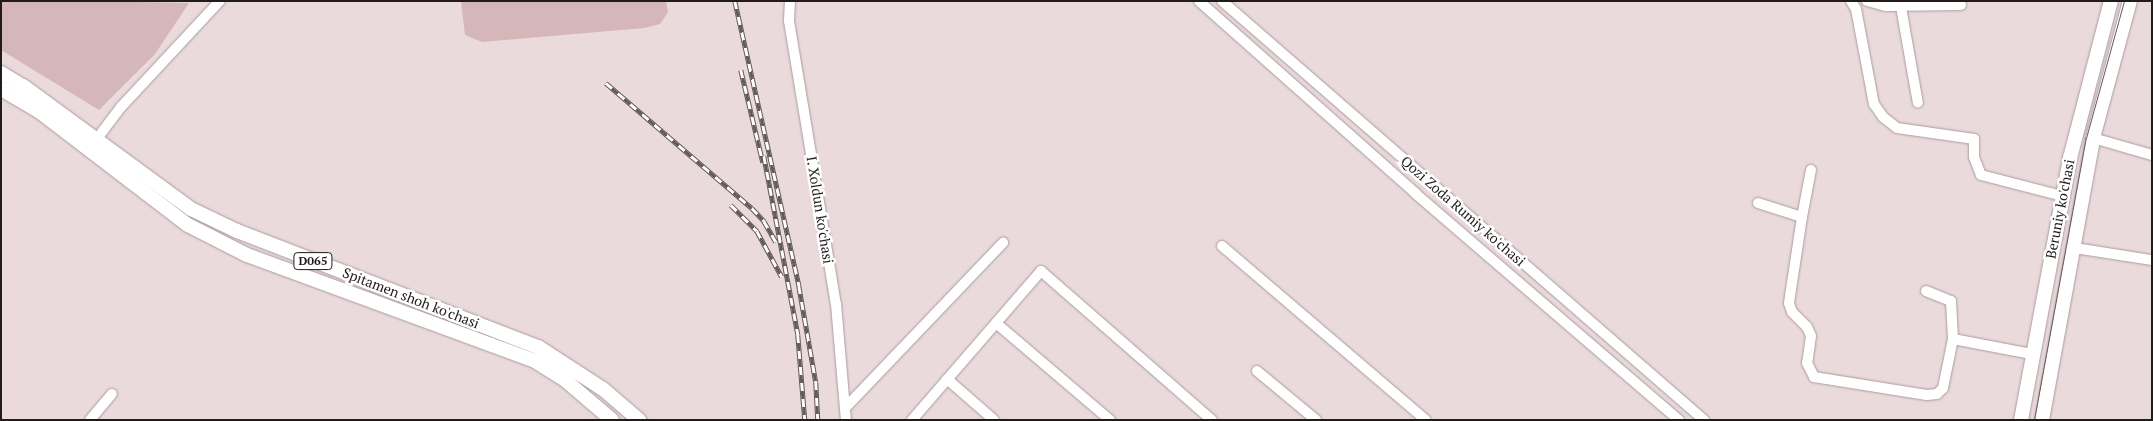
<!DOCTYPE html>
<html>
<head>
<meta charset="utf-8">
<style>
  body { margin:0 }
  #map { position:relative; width:2153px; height:421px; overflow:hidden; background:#eadadb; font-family:"PT Serif",serif }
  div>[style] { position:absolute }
  .green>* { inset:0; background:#d5b7b9 }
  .roads { filter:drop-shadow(0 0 1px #aa9b9d) drop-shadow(0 0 1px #aa9b9d) }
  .minor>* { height:10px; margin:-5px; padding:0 5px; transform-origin:5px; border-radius:5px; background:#fff }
  .major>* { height:14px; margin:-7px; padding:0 7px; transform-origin:7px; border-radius:7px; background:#fff }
  .tram>* { height:1px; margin:-0.5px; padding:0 0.5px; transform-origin:0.5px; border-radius:0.5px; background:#645a5b }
  .rail>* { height:4.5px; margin-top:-2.25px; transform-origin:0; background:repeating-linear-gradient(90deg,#fff 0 8px,#645a5b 0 16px); box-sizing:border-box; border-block:1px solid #645a5b }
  span { translate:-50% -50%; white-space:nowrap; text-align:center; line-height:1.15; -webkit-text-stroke:5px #fff; paint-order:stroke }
  .shield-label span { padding:1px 4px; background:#fff; border:1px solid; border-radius:4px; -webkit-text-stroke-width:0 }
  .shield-label { font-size:12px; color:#211b1c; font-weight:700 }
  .street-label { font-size:14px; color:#211b1c }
  .frame { position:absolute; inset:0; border:2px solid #211b1c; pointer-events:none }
</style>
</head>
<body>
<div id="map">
  <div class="green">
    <i style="clip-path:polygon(1px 1px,96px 1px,189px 3px,155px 54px,99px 110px,1px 50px)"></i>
    <i style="clip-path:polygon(461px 1px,666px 1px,668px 12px,660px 24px,644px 28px,482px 42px,465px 35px)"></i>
  </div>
  <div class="roads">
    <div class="minor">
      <i style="left:790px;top:1px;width:20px;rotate:93deg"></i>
      <i style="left:789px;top:21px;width:287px;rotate:80.6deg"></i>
      <i style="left:836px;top:304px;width:116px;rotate:85.1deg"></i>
      <i style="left:1199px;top:1px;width:290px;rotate:41.6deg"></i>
      <i style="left:1416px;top:194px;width:347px;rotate:40.7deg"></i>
      <i style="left:1222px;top:1px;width:639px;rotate:41deg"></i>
      <i style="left:1851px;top:1px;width:9px;rotate:58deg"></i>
      <i style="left:1856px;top:9px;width:97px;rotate:79.3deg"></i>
      <i style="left:1874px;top:104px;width:16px;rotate:55deg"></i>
      <i style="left:1883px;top:117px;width:18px;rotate:38deg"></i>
      <i style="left:1897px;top:128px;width:78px;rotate:8.1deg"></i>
      <i style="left:1974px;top:139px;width:18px;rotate:90deg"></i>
      <i style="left:1974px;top:157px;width:19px;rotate:69deg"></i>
      <i style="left:1981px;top:175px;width:84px;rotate:14.5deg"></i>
      <i style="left:1867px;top:1px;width:20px;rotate:15deg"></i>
      <i style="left:1886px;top:6px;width:75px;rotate:-0.8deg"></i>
      <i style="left:1901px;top:7px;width:97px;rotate:80deg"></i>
      <i style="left:2093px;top:138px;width:61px;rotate:16.1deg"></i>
      <i style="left:96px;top:140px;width:41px;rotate:-52.9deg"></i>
      <i style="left:121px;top:107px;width:145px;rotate:-47deg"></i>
      <i style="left:1758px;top:203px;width:46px;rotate:17.7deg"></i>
      <i style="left:1802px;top:217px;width:87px;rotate:98.6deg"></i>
      <i style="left:1789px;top:303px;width:9px;rotate:72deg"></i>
      <i style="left:1792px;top:312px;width:21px;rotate:45deg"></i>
      <i style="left:1807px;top:327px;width:10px;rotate:66deg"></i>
      <i style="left:1811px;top:336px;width:27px;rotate:98deg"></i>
      <i style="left:1807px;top:363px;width:16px;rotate:63deg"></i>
      <i style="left:1814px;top:377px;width:114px;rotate:9.1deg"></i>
      <i style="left:1927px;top:395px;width:10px;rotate:-6deg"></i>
      <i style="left:1937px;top:394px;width:8px;rotate:-45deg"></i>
      <i style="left:1943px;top:388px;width:50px;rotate:-78.5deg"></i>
      <i style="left:1953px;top:339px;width:80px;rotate:10.8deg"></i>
      <i style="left:1802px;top:217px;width:48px;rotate:-79.2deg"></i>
      <i style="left:1222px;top:246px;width:268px;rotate:40.5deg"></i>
      <i style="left:2075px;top:248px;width:78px;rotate:8.9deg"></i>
      <i style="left:1926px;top:291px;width:27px;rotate:22deg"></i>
      <i style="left:1951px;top:301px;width:38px;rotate:87deg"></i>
      <i style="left:996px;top:323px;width:150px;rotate:40.4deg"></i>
      <i style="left:1257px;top:371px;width:77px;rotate:39.7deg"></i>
      <i style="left:947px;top:379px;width:62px;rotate:41.1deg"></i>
      <i style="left:847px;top:406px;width:226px;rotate:-46.3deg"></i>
      <i style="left:90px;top:420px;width:34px;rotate:-50deg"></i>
      <i style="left:912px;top:420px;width:197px;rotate:-49.1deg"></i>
      <i style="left:1041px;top:271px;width:227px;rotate:41.1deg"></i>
    </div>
    <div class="major">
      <i style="left:1px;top:73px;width:26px;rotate:31deg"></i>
      <i style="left:23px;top:86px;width:208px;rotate:36.2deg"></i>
      <i style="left:191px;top:209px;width:51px;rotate:25.6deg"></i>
      <i style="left:237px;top:231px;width:323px;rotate:21.1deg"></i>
      <i style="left:538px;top:347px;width:77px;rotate:32.9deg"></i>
      <i style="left:603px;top:389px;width:48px;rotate:40.7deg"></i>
      <i style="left:1px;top:89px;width:45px;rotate:30.5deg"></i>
      <i style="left:40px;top:112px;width:186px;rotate:37.4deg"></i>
      <i style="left:188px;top:225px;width:66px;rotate:27deg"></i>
      <i style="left:247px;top:255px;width:307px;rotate:20.2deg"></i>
      <i style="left:535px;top:361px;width:34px;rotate:32deg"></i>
      <i style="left:564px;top:379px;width:63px;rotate:40.5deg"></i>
      <i style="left:2021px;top:420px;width:267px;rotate:-79.4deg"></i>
      <i style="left:2070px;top:158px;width:162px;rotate:-75.4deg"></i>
      <i style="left:2042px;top:420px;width:287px;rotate:-79.7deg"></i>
      <i style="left:2093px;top:138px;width:142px;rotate:-74.9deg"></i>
    </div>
  </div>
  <div class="tram">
    <i style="left:2034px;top:420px;width:287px;rotate:-79.6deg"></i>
    <i style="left:2086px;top:138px;width:142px;rotate:-74.5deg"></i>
  </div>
  <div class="rail">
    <i style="left:735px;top:1px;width:292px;rotate:77.3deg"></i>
    <i style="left:799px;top:286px;width:97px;rotate:80deg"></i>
    <i style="left:816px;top:382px;width:38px;rotate:87deg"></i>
    <i style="left:741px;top:70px;width:95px;rotate:76.6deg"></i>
    <i style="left:606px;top:83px;width:192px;rotate:40.6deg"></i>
    <i style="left:752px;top:208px;width:18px;rotate:47deg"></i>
    <i style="left:764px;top:221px;width:24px;rotate:60deg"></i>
    <i style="left:764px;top:156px;width:182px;rotate:79.2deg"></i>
    <i style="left:798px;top:335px;width:85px;rotate:85.3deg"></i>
    <i style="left:731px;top:205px;width:37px;rotate:45deg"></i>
    <i style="left:757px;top:231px;width:52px;rotate:61.5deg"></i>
  </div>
  <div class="shield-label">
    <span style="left:313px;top:261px">D065</span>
  </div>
  <div class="street-label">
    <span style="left:2060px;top:209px;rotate:-79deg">Beruniy ko'chasi</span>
    <span style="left:820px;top:210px;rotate:81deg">I. Xoldun ko'chasi</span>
    <span style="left:1463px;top:211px;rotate:41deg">Qozi Zoda Rumiy ko'chasi</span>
    <span style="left:411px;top:298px;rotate:21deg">Spitamen shoh ko'chasi</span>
  </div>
  <div class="frame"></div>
</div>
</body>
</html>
